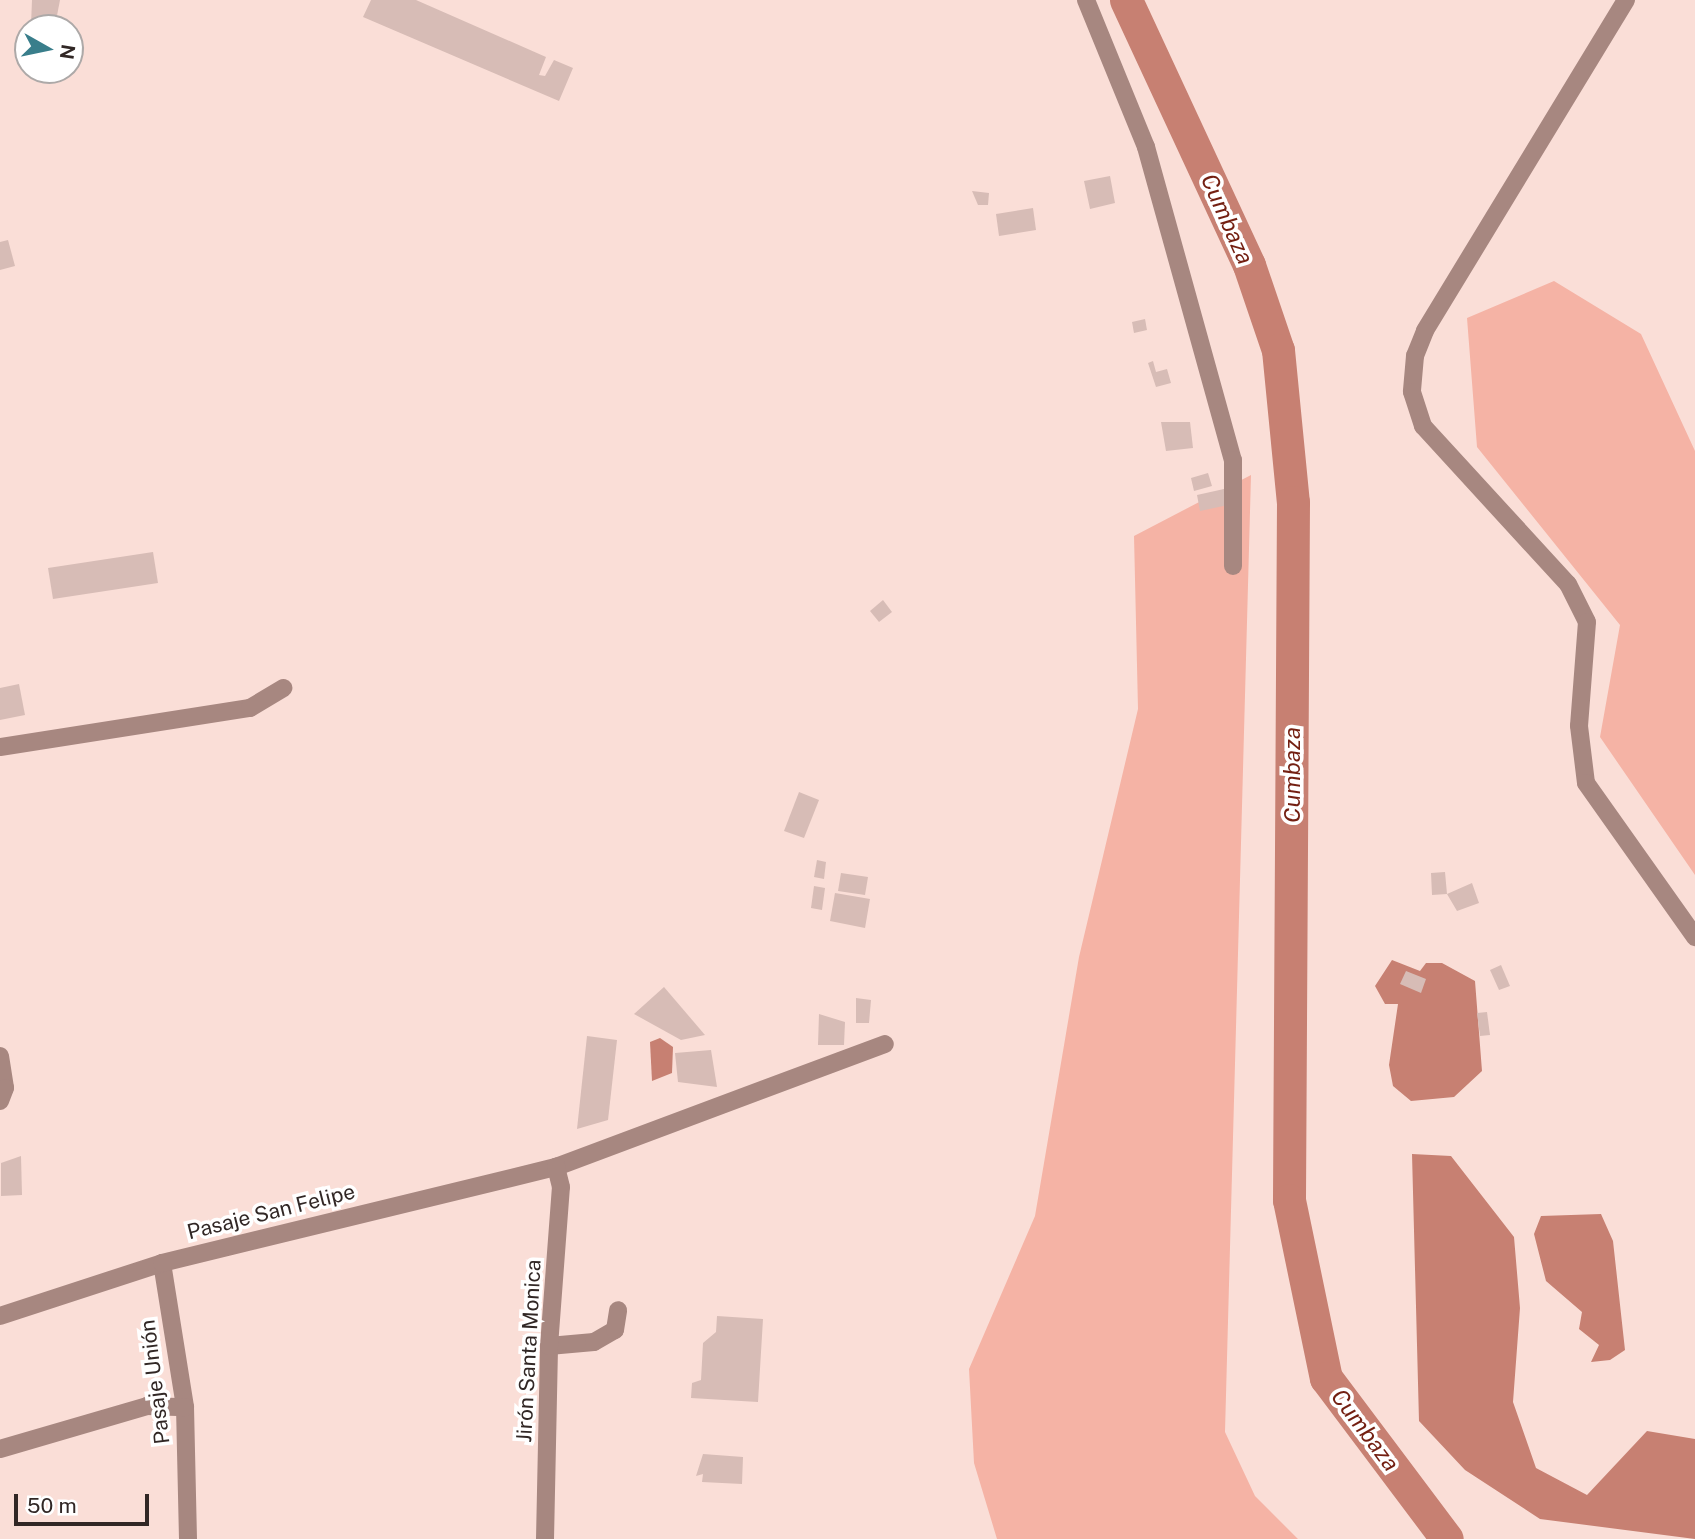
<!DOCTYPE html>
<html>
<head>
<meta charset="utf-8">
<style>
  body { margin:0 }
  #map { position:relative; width:1695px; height:1539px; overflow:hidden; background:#faded7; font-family:"Public Sans",sans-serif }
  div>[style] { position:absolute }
  .green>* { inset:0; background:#f5b3a5 }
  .water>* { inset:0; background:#c78072 }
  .river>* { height:33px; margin:-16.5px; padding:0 16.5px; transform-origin:16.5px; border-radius:16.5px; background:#c78072 }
  .building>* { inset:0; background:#d7bcb6 }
  .minor>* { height:18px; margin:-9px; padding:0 9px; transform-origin:9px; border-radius:9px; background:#a78780 }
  span { translate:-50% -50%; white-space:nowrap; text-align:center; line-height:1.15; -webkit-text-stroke:7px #fff; paint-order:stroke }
  .street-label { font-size:21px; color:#312725 }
  .water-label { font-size:23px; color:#731f11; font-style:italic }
  .north { position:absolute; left:14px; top:14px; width:70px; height:70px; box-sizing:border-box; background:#fff; border:2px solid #ada9a8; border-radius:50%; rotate:99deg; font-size:19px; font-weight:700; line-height:28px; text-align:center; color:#312725 }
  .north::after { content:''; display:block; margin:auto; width:24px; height:32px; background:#397e8b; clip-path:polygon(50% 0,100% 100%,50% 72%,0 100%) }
  .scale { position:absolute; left:14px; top:1494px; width:135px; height:32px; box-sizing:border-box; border:4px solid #312725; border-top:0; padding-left:9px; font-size:21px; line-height:24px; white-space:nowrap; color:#312725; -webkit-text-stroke:5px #fff; paint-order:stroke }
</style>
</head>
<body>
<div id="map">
  <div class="green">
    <i style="clip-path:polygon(1554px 281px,1641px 334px,1695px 451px,1695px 875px,1600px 737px,1620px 625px,1477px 447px,1467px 318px)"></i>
    <i style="clip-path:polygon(1251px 475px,1225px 1432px,1255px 1496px,1298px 1539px,997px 1539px,974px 1463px,969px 1369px,1035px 1216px,1079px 957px,1138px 709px,1134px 536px)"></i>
  </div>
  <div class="water">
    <i style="clip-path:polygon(1392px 960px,1420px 971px,1426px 963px,1442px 963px,1475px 981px,1482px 1071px,1454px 1097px,1411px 1101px,1393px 1086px,1389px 1065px,1398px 1004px,1385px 1004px,1375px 986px)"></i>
    <i style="clip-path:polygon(660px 1038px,673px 1047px,672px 1073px,652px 1081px,650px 1042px)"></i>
    <i style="clip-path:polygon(1412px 1154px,1451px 1156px,1514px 1237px,1520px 1308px,1513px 1402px,1536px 1468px,1587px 1495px,1647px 1431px,1695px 1439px,1695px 1539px,1540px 1519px,1465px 1470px,1419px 1421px)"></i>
    <i style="clip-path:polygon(1601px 1214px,1613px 1241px,1625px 1350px,1610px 1360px,1591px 1362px,1599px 1345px,1579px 1329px,1582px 1312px,1546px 1281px,1534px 1234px,1541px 1216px)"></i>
  </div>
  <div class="river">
    <i style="left:1126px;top:0;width:292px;rotate:65.1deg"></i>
    <i style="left:1249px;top:265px;width:90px;rotate:71.2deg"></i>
    <i style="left:1278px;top:350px;width:153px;rotate:84.4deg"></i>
    <i style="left:1293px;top:502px;width:698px;rotate:90.33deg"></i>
    <i style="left:1289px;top:1200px;width:182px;rotate:78.3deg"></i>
    <i style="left:1326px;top:1378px;width:201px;rotate:53.1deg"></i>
  </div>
  <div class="building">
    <i style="clip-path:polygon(32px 0,60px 0,55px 26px,31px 25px)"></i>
    <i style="clip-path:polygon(371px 0,416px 0,546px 57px,539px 75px,545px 76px,554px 60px,573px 68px,559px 101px,363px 17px)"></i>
    <i style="clip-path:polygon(1110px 176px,1115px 203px,1090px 209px,1084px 181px)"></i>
    <i style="clip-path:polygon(972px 191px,989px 193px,988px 205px,978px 205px)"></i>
    <i style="clip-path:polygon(1033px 208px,1036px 230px,999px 236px,996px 214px)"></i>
    <i style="clip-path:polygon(8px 240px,15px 266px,0 270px,0 242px)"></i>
    <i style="clip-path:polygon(1145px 319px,1147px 330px,1134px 333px,1132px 322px)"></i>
    <i style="clip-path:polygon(1153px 361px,1156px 372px,1167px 369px,1171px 383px,1156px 387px,1148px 363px)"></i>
    <i style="clip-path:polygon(1161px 422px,1190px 422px,1193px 448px,1166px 451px)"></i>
    <i style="clip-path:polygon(1208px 473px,1212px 486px,1194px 491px,1191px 478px)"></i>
    <i style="clip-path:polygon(1224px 489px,1228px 505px,1200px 511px,1197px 495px)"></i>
    <i style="clip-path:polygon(153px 552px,158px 583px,53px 599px,48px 568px)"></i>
    <i style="clip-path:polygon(883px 600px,892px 612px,879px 622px,870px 611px)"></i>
    <i style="clip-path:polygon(19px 684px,25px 715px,0 720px,0 688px)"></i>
    <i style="clip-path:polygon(799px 792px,819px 800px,804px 838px,784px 831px)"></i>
    <i style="clip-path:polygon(817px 860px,826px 862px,824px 879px,814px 877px)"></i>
    <i style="clip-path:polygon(1445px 872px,1447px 894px,1472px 883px,1479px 903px,1457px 911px,1447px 894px,1432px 895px,1431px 873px)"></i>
    <i style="clip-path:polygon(841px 873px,868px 877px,865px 895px,838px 891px)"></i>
    <i style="clip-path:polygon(814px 886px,825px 888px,822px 910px,811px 908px)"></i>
    <i style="clip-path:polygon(835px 893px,870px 899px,865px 928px,830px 921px)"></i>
    <i style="clip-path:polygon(1501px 965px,1510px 986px,1499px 990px,1490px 970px)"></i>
    <i style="clip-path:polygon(1406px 971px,1426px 979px,1421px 993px,1400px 984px)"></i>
    <i style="clip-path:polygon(664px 987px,705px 1035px,681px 1040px,634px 1014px)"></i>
    <i style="clip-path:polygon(856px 998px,871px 1000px,869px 1023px,856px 1023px)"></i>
    <i style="clip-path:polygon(1487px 1012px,1490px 1035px,1480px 1036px,1477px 1013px)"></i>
    <i style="clip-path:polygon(819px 1014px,845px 1022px,844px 1045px,818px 1045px)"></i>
    <i style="clip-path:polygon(587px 1036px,617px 1040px,608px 1120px,577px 1129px)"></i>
    <i style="clip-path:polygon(711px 1050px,717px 1087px,678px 1082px,675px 1053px)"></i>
    <i style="clip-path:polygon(21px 1156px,22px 1195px,1px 1196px,1px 1163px)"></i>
    <i style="clip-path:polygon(717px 1316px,763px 1319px,758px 1402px,691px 1398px,692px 1383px,701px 1380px,703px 1343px,716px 1332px)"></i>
    <i style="clip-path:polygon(703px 1454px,743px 1457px,742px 1484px,702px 1482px,703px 1474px,696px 1476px)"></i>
  </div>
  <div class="minor">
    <i style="left:1086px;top:0;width:159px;rotate:67.8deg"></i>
    <i style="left:1146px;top:147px;width:325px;rotate:74.5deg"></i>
    <i style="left:1233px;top:460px;width:106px;rotate:90deg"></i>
    <i style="left:1626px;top:0;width:387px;rotate:121.3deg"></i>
    <i style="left:1425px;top:331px;width:27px;rotate:112deg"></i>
    <i style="left:1415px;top:356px;width:36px;rotate:95deg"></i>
    <i style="left:1412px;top:392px;width:36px;rotate:72deg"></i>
    <i style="left:1423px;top:426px;width:214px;rotate:47.5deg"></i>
    <i style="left:1568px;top:584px;width:42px;rotate:63.4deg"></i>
    <i style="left:1587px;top:622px;width:104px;rotate:94.4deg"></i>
    <i style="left:1579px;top:726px;width:57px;rotate:83deg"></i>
    <i style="left:1586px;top:783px;width:189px;rotate:54.7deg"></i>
    <i style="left:0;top:747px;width:253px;rotate:-8.9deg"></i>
    <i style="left:250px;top:708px;width:39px;rotate:-31deg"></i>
    <i style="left:0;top:1056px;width:32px;rotate:81deg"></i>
    <i style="left:5px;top:1088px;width:14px;rotate:111deg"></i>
    <i style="left:556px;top:1167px;width:351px;rotate:-20.5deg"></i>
    <i style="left:162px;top:1263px;width:146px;rotate:80.9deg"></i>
    <i style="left:185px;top:1407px;width:132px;rotate:88.7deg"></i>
    <i style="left:0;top:1316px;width:170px;rotate:-18.1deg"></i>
    <i style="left:162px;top:1263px;width:406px;rotate:-13.7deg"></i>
    <i style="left:549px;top:1346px;width:45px;rotate:-5.1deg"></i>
    <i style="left:594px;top:1342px;width:24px;rotate:-30deg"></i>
    <i style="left:615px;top:1330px;width:20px;rotate:-81deg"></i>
    <i style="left:0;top:1449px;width:153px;rotate:-16.3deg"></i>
    <i style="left:147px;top:1406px;width:38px;rotate:2deg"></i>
    <i style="left:545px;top:1539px;width:193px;rotate:-88.8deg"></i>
    <i style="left:549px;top:1346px;width:159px;rotate:-85.7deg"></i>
    <i style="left:561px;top:1187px;width:21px;rotate:-104deg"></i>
  </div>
  <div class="street-label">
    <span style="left:271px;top:1212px;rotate:-14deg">Pasaje San Felipe</span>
    <span style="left:529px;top:1351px;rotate:-87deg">Jirón Santa Monica</span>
    <span style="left:155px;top:1382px;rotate:-97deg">Pasaje Unión</span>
  </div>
  <div class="water-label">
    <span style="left:1227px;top:219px;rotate:66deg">Cumbaza</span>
    <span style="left:1292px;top:775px;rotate:-90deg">Cumbaza</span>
    <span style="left:1365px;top:1430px;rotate:53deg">Cumbaza</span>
  </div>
  <div class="north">N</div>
  <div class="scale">50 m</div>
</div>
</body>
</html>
